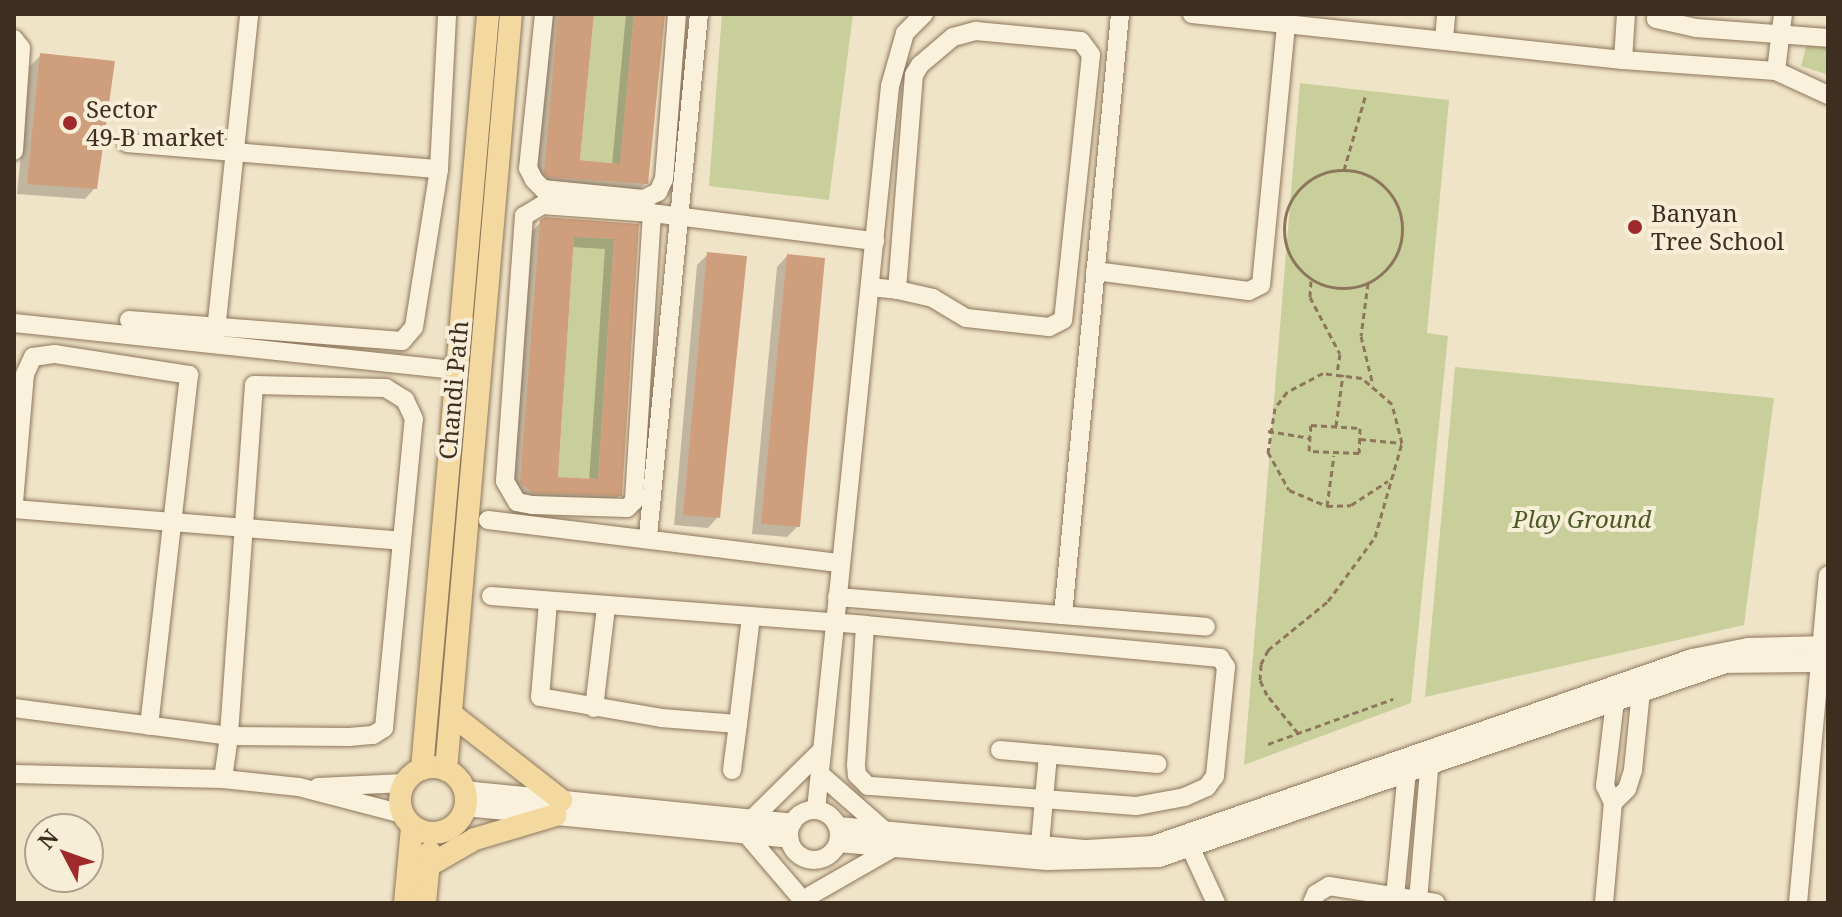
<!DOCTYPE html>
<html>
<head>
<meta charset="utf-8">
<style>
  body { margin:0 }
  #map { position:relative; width:1842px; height:917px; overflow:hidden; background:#f0e4c8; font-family:"Noto Serif",serif }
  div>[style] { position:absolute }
  .green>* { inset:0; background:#c9cf9b }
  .shadow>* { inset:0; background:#0003 }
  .building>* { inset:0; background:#cf9f7d }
  .path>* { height:3px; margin-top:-1.5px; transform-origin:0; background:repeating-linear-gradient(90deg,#8d765c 0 6px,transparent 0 10px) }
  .path>.ring { margin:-1.5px; padding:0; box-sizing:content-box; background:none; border:3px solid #8d765c; border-radius:50% }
  .roads { filter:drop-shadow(0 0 2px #8d765c) drop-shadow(0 0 2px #8d765c) }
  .minor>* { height:18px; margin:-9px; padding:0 9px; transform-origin:9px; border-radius:9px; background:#faf1dc }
  .minor>.ring { margin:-9px; padding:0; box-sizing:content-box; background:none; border:18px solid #faf1dc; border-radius:50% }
  .major>* { height:22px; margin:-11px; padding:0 11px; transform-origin:11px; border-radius:11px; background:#f3d9a0 }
  .major>.ring { margin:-11px; padding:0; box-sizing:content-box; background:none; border:22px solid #f3d9a0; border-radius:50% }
  .dots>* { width:22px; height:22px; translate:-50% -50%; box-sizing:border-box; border:4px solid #f7eed8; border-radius:50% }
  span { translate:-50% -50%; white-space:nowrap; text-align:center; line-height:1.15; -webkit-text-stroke:8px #f7eed8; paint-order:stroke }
  .poi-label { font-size:24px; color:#3d2e20 }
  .left { translate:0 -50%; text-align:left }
  .street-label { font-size:24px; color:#3d2e20 }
  .park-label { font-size:24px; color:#4d5a26; font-style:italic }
  .frame { position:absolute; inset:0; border:16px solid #3d2e20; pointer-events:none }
  .north { position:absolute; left:24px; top:813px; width:80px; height:80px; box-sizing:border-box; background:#f7eed8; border:2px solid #ada18e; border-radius:50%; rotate:311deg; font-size:22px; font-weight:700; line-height:32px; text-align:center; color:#3d2e20 }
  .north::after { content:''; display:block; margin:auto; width:28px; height:36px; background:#9e2a2b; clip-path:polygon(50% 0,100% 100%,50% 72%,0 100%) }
</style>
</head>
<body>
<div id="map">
  <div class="green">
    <i style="clip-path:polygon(594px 14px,634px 14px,620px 164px,580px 160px)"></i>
    <i style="clip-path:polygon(722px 14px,853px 14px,829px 200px,709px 186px)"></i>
    <i style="clip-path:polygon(1807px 43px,1828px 45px,1828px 75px,1801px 66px)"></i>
    <i style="clip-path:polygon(1300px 83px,1449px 100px,1427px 333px,1448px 336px,1411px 703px,1244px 765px)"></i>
    <i style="clip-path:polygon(574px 237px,614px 239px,598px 479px,558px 477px)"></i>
    <i style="clip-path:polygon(1455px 367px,1774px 398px,1744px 625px,1425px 697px)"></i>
  </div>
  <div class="shadow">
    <i style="clip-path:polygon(549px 14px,592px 14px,578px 162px,612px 165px,626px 14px,663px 14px,646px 183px,635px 193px,532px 180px)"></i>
    <i style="clip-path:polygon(41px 55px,95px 188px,85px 199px,17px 194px,30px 66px)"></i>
    <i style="clip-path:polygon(evenodd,541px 222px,637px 226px,620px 495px,610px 505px,511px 494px,531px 232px,541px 222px,572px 247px,605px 249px,589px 481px,556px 479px,572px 247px)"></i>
    <i style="clip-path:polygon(708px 254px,718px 517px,708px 528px,674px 525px,697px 265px)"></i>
    <i style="clip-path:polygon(787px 256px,798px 526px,787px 537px,752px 534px,777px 267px)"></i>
  </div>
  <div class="building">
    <i style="clip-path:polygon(558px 14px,594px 14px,580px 160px,620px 164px,634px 14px,665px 14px,648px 184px,548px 177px,544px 173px)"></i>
    <i style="clip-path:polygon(40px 53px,115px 61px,97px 189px,27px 184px)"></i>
    <i style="clip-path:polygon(evenodd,545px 217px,639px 224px,622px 496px,533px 493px,520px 483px,540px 220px,545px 217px,574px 237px,614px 239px,598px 479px,558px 477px,574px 237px)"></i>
    <i style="clip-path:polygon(707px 252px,747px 256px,720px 518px,683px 515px)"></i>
    <i style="clip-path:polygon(787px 254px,825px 258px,800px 527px,761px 524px)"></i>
  </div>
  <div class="path">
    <i class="ring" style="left:1284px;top:170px;width:115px;height:115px"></i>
    <i style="left:1344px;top:170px;width:79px;rotate:-73.9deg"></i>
    <i style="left:1311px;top:281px;width:16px;rotate:94deg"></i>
    <i style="left:1310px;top:297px;width:64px;rotate:62.2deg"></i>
    <i style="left:1340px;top:354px;width:19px;rotate:99deg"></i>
    <i style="left:1368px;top:283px;width:53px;rotate:97.5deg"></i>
    <i style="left:1361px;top:336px;width:50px;rotate:76.2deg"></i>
    <i style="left:1311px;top:425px;width:49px;rotate:3.5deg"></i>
    <i style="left:1360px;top:428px;width:25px;rotate:92deg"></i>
    <i style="left:1359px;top:453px;width:50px;rotate:-177.7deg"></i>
    <i style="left:1309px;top:451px;width:26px;rotate:-86deg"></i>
    <i style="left:1336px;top:426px;width:52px;rotate:-82.3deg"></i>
    <i style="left:1268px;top:431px;width:43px;rotate:9.5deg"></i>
    <i style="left:1360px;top:439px;width:42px;rotate:5.4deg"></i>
    <i style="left:1327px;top:506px;width:51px;rotate:-82.2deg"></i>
    <i style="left:1298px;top:733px;width:49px;rotate:-129.2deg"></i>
    <i style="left:1267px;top:695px;width:17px;rotate:-115deg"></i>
    <i style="left:1260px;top:680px;width:16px;rotate:-86deg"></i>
    <i style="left:1261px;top:664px;width:16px;rotate:-63deg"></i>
    <i style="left:1268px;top:650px;width:77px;rotate:-39.2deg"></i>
    <i style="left:1328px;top:601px;width:79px;rotate:-53.7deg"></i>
    <i style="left:1375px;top:537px;width:98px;rotate:-74deg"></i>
    <i style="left:1402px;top:443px;width:40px;rotate:-104.4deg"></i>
    <i style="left:1392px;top:404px;width:40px;rotate:-139deg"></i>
    <i style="left:1362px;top:378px;width:39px;rotate:-173deg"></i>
    <i style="left:1323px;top:373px;width:41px;rotate:152.2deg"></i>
    <i style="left:1287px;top:392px;width:20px;rotate:127deg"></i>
    <i style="left:1275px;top:408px;width:45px;rotate:99deg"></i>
    <i style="left:1268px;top:452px;width:43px;rotate:61.1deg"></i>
    <i style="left:1289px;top:490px;width:41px;rotate:22.8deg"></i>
    <i style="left:1327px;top:506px;width:24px;rotate:-2deg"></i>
    <i style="left:1351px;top:505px;width:44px;rotate:-33deg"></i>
    <i style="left:1268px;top:744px;width:133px;rotate:-19.8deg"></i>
  </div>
  <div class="roads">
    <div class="minor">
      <i style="left:544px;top:14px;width:155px;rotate:95.9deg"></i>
      <i style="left:528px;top:168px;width:13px;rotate:63deg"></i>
      <i style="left:534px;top:180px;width:13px;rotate:45deg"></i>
      <i style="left:543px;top:189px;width:101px;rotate:5.7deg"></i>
      <i style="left:644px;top:199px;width:16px;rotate:-27deg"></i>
      <i style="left:658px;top:192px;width:14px;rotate:-65deg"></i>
      <i style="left:664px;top:179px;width:166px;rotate:-85.5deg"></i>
      <i style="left:1192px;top:14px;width:433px;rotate:6.1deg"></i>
      <i style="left:1623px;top:60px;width:153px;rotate:4.1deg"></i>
      <i style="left:1776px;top:71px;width:57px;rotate:24.8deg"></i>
      <i style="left:1657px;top:14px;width:5px;rotate:101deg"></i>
      <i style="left:1656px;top:19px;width:41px;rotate:12.7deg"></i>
      <i style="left:1696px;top:28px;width:132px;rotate:4.3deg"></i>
      <i style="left:14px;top:39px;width:11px;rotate:52deg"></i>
      <i style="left:21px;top:48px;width:103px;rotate:93.9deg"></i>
      <i style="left:1444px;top:39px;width:25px;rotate:-85deg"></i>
      <i style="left:1623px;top:60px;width:46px;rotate:-86.3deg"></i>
      <i style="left:1776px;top:71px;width:57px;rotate:-83deg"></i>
      <i style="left:127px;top:143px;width:313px;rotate:4.8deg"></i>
      <i style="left:542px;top:205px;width:110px;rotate:4.2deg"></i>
      <i style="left:652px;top:213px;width:289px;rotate:93.6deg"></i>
      <i style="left:634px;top:501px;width:10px;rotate:135deg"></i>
      <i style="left:627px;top:508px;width:95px;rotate:-178.2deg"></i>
      <i style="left:532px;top:505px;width:15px;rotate:-169deg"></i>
      <i style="left:517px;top:502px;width:24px;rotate:-120deg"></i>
      <i style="left:505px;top:481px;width:266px;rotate:-85.9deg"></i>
      <i style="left:524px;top:216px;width:21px;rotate:-31deg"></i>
      <i style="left:652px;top:213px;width:225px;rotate:7.2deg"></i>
      <i style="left:1095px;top:271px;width:155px;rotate:7.4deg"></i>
      <i style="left:1249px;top:291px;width:13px;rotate:-27deg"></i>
      <i style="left:1261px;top:285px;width:263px;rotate:-84.5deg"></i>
      <i style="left:870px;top:287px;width:27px;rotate:6deg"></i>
      <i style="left:897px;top:290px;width:216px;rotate:-85.5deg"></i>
      <i style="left:914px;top:75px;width:12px;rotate:-59deg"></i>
      <i style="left:920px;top:65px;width:43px;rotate:-40.3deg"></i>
      <i style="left:953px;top:37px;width:24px;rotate:-15deg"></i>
      <i style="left:976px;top:31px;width:105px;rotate:5.4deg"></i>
      <i style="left:1081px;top:41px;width:17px;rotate:54deg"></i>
      <i style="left:1091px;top:55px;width:266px;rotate:96deg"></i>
      <i style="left:1063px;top:320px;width:16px;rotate:153deg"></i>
      <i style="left:1049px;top:327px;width:83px;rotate:-173.8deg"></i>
      <i style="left:966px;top:318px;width:39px;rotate:-149deg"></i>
      <i style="left:933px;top:298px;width:37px;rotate:-167deg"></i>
      <i style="left:129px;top:320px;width:274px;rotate:4.4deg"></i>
      <i style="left:402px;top:341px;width:18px;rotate:-49deg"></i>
      <i style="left:414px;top:327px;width:160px;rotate:-81deg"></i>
      <i style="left:439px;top:169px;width:155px;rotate:-87deg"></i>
      <i style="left:14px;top:323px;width:444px;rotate:6.1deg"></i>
      <i style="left:215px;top:340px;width:328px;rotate:-84deg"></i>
      <i style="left:14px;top:502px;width:128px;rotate:-85.1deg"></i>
      <i style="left:25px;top:374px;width:19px;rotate:-65deg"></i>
      <i style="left:33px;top:357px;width:22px;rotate:-8deg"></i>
      <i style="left:55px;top:354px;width:136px;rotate:8.9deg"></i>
      <i style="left:189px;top:375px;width:353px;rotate:96.5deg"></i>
      <i style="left:14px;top:509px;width:388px;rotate:4.7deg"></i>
      <i style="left:488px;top:520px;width:355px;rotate:7deg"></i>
      <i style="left:648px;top:536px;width:524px;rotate:-84.42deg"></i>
      <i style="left:491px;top:596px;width:375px;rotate:4.4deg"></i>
      <i style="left:837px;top:597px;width:370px;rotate:4.6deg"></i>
      <i style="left:548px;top:602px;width:95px;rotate:94.8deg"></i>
      <i style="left:540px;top:697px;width:123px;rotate:9.8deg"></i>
      <i style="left:661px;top:718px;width:77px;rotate:4.5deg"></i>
      <i style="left:738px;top:724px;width:108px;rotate:-83.1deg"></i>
      <i style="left:1063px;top:615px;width:604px;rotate:-84.58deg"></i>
      <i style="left:865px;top:625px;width:357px;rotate:5.3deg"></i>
      <i style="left:1220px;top:658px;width:11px;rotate:56deg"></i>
      <i style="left:1226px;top:667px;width:110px;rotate:95.8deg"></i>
      <i style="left:1215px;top:776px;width:14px;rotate:126deg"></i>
      <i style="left:1207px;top:787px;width:24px;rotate:156deg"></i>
      <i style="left:1185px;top:797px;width:50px;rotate:169.6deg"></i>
      <i style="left:1136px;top:806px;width:269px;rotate:-175.7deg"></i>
      <i style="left:868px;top:786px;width:16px;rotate:-135deg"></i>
      <i style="left:857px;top:775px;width:10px;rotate:-96deg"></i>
      <i style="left:856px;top:765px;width:140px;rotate:-86.3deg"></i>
      <i style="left:14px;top:708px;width:217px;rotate:7.4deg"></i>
      <i style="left:229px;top:736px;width:120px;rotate:0.5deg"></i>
      <i style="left:349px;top:737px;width:24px;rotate:-5deg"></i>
      <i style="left:373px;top:735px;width:13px;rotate:-32deg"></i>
      <i style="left:384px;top:728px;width:310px;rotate:-84.5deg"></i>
      <i style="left:414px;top:419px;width:21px;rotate:-115deg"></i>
      <i style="left:405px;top:400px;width:22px;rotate:-148deg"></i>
      <i style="left:386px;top:388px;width:132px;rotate:-178.7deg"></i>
      <i style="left:254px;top:385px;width:352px;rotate:94.1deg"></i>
      <i style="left:229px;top:736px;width:43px;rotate:97.9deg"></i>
      <i style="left:594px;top:708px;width:101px;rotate:-83.2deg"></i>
      <i style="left:1000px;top:750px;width:158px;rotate:5.1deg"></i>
      <i style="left:732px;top:770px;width:46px;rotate:-82.6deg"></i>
      <i style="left:14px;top:774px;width:209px;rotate:1.4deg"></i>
      <i style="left:223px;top:779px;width:76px;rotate:6deg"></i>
      <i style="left:299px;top:787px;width:107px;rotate:14.6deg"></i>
      <i style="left:820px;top:774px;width:85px;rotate:41.2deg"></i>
      <i style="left:318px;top:787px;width:87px;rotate:-2.6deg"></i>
      <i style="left:464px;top:790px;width:330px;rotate:5.7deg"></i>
      <i style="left:1613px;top:803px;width:20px;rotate:-45deg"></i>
      <i style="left:1627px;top:789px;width:20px;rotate:-72deg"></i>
      <i style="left:1633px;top:770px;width:88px;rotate:-84.2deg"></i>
      <i style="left:465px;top:807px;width:326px;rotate:5.6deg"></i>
      <i style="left:816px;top:810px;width:728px;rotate:-84.16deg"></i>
      <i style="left:890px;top:86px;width:55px;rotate:-74.2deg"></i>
      <i style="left:905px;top:33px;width:27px;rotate:-45deg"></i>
      <i class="ring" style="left:789px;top:810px;width:32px;height:32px"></i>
      <i style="left:752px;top:819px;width:98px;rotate:-44.6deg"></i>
      <i style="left:838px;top:826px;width:250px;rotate:5.3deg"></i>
      <i style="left:1087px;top:849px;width:66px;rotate:-3.5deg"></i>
      <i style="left:1153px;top:845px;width:571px;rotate:-19.13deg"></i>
      <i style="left:1692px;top:658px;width:57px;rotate:-11.1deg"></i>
      <i style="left:1748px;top:647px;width:80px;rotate:-1.4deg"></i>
      <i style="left:747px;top:835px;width:89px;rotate:49.5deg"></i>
      <i style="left:1186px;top:838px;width:72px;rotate:65.2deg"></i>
      <i style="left:838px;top:843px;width:210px;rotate:4.9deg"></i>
      <i style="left:1047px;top:861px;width:112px;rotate:-1.5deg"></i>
      <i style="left:1159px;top:858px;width:599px;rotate:-18.89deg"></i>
      <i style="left:1726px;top:664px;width:102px;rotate:-0.6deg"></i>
      <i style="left:1040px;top:844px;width:90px;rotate:-84.9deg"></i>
      <i style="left:811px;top:895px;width:95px;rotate:-29.8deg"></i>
      <i style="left:1395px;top:897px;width:129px;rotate:-84.6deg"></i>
      <i style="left:1418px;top:901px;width:144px;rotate:-85.2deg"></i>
      <i style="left:1312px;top:903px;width:10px;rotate:-66deg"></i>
      <i style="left:1316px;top:894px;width:15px;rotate:-32deg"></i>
      <i style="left:1329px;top:886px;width:108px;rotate:9deg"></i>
      <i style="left:1604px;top:903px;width:100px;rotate:-84.9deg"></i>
      <i style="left:1613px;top:803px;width:19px;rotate:-115deg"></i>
      <i style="left:1605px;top:786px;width:94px;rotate:-83.3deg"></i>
      <i style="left:1798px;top:903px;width:329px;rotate:-84.8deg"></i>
    </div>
    <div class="major">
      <i style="left:451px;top:714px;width:140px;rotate:38deg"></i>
      <i class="ring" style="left:400px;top:767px;width:44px;height:44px"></i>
      <i style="left:422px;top:769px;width:758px;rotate:-85deg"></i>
      <i style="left:446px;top:770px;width:759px;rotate:-85.09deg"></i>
      <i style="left:428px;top:866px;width:54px;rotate:-29.9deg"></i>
      <i style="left:475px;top:839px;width:84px;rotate:-16.5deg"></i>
      <i style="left:405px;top:903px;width:76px;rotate:-84.7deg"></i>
      <i style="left:425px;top:903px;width:51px;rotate:-84.4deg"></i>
    </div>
  </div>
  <div class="dots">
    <i style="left:70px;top:123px;background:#9e2a2b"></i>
    <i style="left:1635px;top:227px;background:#9e2a2b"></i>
  </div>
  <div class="poi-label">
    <span class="left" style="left:86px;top:123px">Sector<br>49-B market</span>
    <span class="left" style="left:1651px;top:227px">Banyan<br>Tree School</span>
  </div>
  <div class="street-label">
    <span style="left:453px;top:390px;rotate:-85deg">Chandi Path</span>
  </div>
  <div class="park-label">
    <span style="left:1582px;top:519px">Play Ground</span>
  </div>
  <div class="frame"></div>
  <div class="north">N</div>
</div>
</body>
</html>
